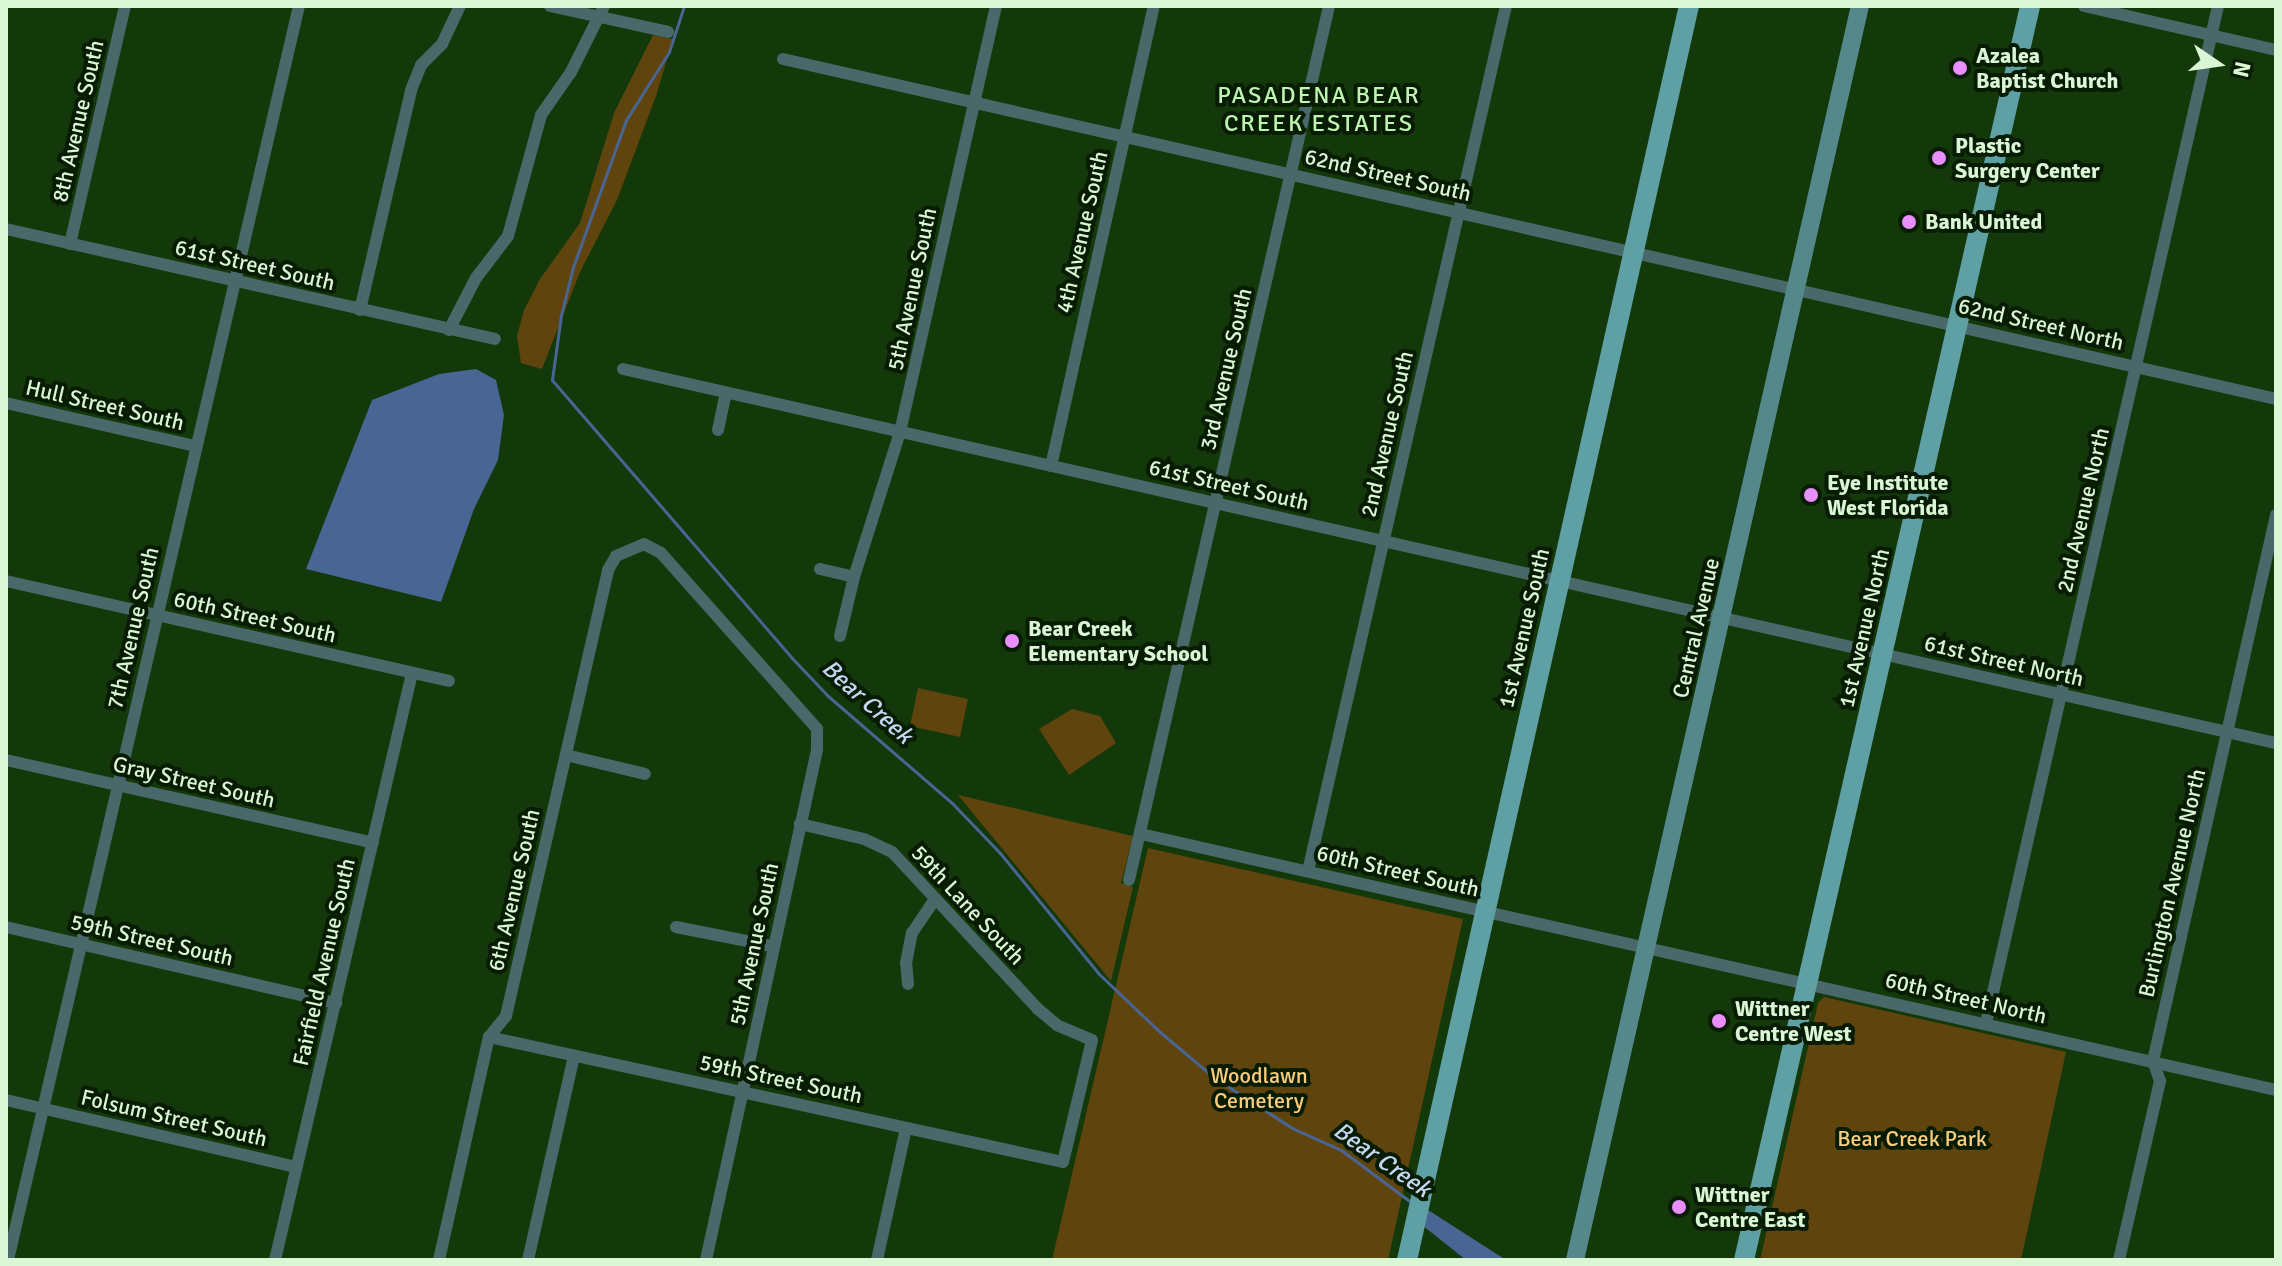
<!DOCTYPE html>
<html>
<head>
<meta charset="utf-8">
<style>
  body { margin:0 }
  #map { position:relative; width:2282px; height:1266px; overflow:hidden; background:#133809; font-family:Signika,sans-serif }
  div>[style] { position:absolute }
  .green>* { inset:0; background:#5f440e }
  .water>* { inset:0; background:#496593 }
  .stream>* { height:3px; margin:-1.5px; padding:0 1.5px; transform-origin:1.5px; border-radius:1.5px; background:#496593 }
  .street>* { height:12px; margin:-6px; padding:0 6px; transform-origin:6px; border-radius:6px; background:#496869 }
  .secondary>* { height:18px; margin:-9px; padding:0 9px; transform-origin:9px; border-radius:9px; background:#55888a }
  .primary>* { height:20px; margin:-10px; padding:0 10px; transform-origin:10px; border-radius:10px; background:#5ea0a4 }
  .dots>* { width:22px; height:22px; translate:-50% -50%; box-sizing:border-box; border:4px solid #081c04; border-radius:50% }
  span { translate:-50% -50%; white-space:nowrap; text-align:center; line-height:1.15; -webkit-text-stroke:8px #081c04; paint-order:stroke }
  .poi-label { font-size:22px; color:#dbf6d5; font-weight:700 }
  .left { translate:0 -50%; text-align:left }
  .street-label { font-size:22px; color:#dbf6d5 }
  .park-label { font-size:22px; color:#fbcd7e }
  .neighbourhood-label { font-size:24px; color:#bff5b2; letter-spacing:2px }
  .water-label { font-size:24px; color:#c6d7f4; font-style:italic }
  .frame { position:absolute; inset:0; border:8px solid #dbf6d5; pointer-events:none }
  .north { position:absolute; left:2178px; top:24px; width:80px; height:80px; -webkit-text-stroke:6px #081c04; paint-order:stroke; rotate:103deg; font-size:22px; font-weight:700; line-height:32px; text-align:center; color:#dbf6d5 }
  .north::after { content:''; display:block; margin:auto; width:28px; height:36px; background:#dbf6d5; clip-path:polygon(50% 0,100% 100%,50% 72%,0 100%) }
</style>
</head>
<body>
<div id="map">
  <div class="green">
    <i style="clip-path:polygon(653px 35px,673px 39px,656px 96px,617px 200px,580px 272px,542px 369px,521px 363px,517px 336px,524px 310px,540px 279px,580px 223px,614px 113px)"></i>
    <i style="clip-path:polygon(918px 688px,968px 699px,960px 737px,910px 726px)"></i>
    <i style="clip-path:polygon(1072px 709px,1100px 716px,1116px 743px,1069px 775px,1039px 729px)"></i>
    <i style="clip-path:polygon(958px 795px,1133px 836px,1121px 883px,1133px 887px,1111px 981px)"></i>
    <i style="clip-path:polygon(1148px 848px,1463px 919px,1388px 1260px,1052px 1260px)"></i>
    <i style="clip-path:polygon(1824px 997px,2066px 1052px,2021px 1260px,1760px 1260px,1818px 1003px)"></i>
  </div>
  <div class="water">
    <i style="clip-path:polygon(476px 369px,496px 380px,504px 415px,498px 460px,474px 509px,441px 602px,306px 569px,372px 400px,439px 374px)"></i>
    <i style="clip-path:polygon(1425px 1208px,1506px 1260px,1466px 1260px,1422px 1225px)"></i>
  </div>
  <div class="stream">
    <i style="left:684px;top:6px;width:48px;rotate:108.1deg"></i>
    <i style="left:669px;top:52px;width:80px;rotate:122.3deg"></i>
    <i style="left:626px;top:120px;width:156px;rotate:109.8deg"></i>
    <i style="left:573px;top:267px;width:49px;rotate:104deg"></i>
    <i style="left:561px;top:315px;width:66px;rotate:97.9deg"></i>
    <i style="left:552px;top:380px;width:367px;rotate:49.2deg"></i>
    <i style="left:792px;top:658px;width:52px;rotate:46.5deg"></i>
    <i style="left:828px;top:696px;width:164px;rotate:40.8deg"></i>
    <i style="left:952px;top:803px;width:69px;rotate:46.2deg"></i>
    <i style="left:1000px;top:853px;width:156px;rotate:50.7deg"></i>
    <i style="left:1099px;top:974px;width:84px;rotate:43.6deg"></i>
    <i style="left:1160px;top:1032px;width:68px;rotate:40.2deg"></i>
    <i style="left:1212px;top:1076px;width:95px;rotate:33deg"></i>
    <i style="left:1292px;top:1128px;width:54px;rotate:24.2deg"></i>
    <i style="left:1341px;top:1150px;width:89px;rotate:36.7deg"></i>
  </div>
  <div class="street">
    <i style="left:550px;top:6px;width:121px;rotate:12.4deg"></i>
    <i style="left:2084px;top:6px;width:197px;rotate:12.9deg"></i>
    <i style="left:783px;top:59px;width:1531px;rotate:12.83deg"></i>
    <i style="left:6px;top:229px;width:501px;rotate:12.68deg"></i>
    <i style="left:70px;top:244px;width:244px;rotate:-77deg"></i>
    <i style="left:360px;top:310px;width:226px;rotate:-76.9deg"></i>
    <i style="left:411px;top:90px;width:27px;rotate:-68deg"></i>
    <i style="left:421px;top:65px;width:30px;rotate:-45deg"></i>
    <i style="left:442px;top:44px;width:42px;rotate:-64.7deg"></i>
    <i style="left:449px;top:330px;width:59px;rotate:-62.6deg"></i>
    <i style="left:476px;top:278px;width:53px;rotate:-52.7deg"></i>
    <i style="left:508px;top:236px;width:125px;rotate:-74.7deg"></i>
    <i style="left:541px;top:115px;width:52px;rotate:-55.1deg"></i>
    <i style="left:571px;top:72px;width:74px;rotate:-63.4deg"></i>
    <i style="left:623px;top:369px;width:1695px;rotate:12.75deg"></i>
    <i style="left:6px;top:403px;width:194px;rotate:12.8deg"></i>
    <i style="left:718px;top:430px;width:38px;rotate:-78deg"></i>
    <i style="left:1051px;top:466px;width:471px;rotate:-77.4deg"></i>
    <i style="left:820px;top:569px;width:35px;rotate:13deg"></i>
    <i style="left:6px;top:581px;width:454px;rotate:12.7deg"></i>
    <i style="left:840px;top:636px;width:61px;rotate:-76.7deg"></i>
    <i style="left:854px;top:577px;width:152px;rotate:-72.4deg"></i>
    <i style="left:900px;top:432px;width:437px;rotate:-77.3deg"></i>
    <i style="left:566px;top:755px;width:81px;rotate:13.5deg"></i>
    <i style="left:6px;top:760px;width:376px;rotate:12.7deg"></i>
    <i style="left:1141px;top:834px;width:1164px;rotate:12.71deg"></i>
    <i style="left:1308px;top:871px;width:887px;rotate:-77.11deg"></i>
    <i style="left:1129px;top:880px;width:897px;rotate:-77.11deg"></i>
    <i style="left:6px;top:927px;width:339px;rotate:13deg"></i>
    <i style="left:676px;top:927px;width:98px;rotate:11.2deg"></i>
    <i style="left:908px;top:984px;width:21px;rotate:-95deg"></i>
    <i style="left:906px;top:963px;width:31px;rotate:-79deg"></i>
    <i style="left:912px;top:933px;width:41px;rotate:-55.9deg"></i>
    <i style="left:1986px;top:1023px;width:1043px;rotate:-77.15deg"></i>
    <i style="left:489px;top:1037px;width:587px;rotate:12.29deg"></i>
    <i style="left:1063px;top:1162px;width:125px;rotate:-76.6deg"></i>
    <i style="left:1092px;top:1040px;width:38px;rotate:-157deg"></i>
    <i style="left:1057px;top:1025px;width:25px;rotate:-140deg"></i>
    <i style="left:1038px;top:1009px;width:214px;rotate:-132.9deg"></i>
    <i style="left:892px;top:852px;width:31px;rotate:-155deg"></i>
    <i style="left:864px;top:839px;width:66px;rotate:-166.8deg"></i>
    <i style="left:6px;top:1100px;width:298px;rotate:13deg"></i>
    <i style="left:8px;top:1260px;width:1287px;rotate:-76.94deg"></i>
    <i style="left:275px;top:1260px;width:603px;rotate:-76.86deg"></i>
    <i style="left:439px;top:1260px;width:229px;rotate:-77.4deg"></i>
    <i style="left:489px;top:1037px;width:27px;rotate:-51deg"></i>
    <i style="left:506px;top:1016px;width:458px;rotate:-77.1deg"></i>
    <i style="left:608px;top:570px;width:16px;rotate:-60deg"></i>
    <i style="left:616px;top:556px;width:30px;rotate:-23deg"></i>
    <i style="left:644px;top:544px;width:19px;rotate:28deg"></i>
    <i style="left:661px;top:553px;width:235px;rotate:48.4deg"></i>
    <i style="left:817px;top:729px;width:21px;rotate:90deg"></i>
    <i style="left:817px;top:750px;width:522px;rotate:102.28deg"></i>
    <i style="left:528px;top:1260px;width:209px;rotate:-77.3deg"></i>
    <i style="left:877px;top:1260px;width:135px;rotate:-77.6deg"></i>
    <i style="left:2119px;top:1260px;width:184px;rotate:-77.1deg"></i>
    <i style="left:2160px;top:1081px;width:21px;rotate:-109deg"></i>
    <i style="left:2153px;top:1061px;width:560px;rotate:-77.3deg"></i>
  </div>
  <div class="secondary">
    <i style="left:1575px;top:1260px;width:1286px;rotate:-77.2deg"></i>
  </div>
  <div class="primary">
    <i style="left:1407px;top:1260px;width:1285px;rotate:-77.33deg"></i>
    <i style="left:1744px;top:1260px;width:1286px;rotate:-77.15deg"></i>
  </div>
  <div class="dots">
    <i style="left:1960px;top:68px;background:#e98efe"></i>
    <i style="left:1939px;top:158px;background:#e98efe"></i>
    <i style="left:1909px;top:222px;background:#e98efe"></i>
    <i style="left:1811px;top:495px;background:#e98efe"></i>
    <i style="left:1012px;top:641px;background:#e98efe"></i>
    <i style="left:1719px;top:1021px;background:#e98efe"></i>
    <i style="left:1679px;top:1207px;background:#e98efe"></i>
  </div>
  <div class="poi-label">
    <span class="left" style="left:1976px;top:68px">Azalea<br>Baptist Church</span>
    <span class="left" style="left:1955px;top:158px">Plastic<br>Surgery Center</span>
    <span class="left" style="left:1925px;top:222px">Bank United</span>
    <span class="left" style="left:1827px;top:495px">Eye Institute<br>West Florida</span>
    <span class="left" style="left:1028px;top:641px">Bear Creek<br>Elementary School</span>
    <span class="left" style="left:1735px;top:1021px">Wittner<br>Centre West</span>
    <span class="left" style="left:1695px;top:1207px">Wittner<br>Centre East</span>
  </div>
  <div class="street-label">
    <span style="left:78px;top:121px;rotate:-77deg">8th Avenue South</span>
    <span style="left:1388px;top:175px;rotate:13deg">62nd Street South</span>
    <span style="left:1082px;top:232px;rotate:-77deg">4th Avenue South</span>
    <span style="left:255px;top:265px;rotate:13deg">61st Street South</span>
    <span style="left:912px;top:289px;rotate:-78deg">5th Avenue South</span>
    <span style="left:2041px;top:324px;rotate:13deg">62nd Street North</span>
    <span style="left:1226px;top:369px;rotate:-77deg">3rd Avenue South</span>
    <span style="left:105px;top:405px;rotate:13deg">Hull Street South</span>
    <span style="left:1387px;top:434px;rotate:-77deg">2nd Avenue South</span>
    <span style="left:1229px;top:485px;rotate:13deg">61st Street South</span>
    <span style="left:2083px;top:510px;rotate:-77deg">2nd Avenue North</span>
    <span style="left:255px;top:617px;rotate:13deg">60th Street South</span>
    <span style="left:133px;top:628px;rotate:-77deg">7th Avenue South</span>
    <span style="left:1524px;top:628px;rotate:-77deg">1st Avenue South</span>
    <span style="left:1696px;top:628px;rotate:-77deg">Central Avenue</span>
    <span style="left:1864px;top:628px;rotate:-77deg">1st Avenue North</span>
    <span style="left:2004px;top:661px;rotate:13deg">61st Street North</span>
    <span style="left:194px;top:782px;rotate:13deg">Gray Street South</span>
    <span style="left:1398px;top:871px;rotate:13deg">60th Street South</span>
    <span style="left:2172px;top:883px;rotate:-77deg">Burlington Avenue North</span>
    <span style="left:514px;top:890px;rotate:-77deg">6th Avenue South</span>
    <span style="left:968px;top:905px;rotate:47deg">59th Lane South</span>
    <span style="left:152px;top:940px;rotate:13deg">59th Street South</span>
    <span style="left:754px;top:944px;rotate:-78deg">5th Avenue South</span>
    <span style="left:324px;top:962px;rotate:-77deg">Fairfield Avenue South</span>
    <span style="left:1966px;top:998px;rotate:13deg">60th Street North</span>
    <span style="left:781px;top:1079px;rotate:12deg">59th Street South</span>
    <span style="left:174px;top:1118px;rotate:13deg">Folsum Street South</span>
  </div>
  <div class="park-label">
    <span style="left:1259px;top:1088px">Woodlawn<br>Cemetery</span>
    <span style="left:1912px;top:1139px">Bear Creek Park</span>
  </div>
  <div class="neighbourhood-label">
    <span style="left:1319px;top:110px">PASADENA BEAR<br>CREEK ESTATES</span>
  </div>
  <div class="water-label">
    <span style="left:867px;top:702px;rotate:42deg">Bear Creek</span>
    <span style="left:1382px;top:1160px;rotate:35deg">Bear Creek</span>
  </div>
  <div class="frame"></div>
  <div class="north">N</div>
</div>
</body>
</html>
